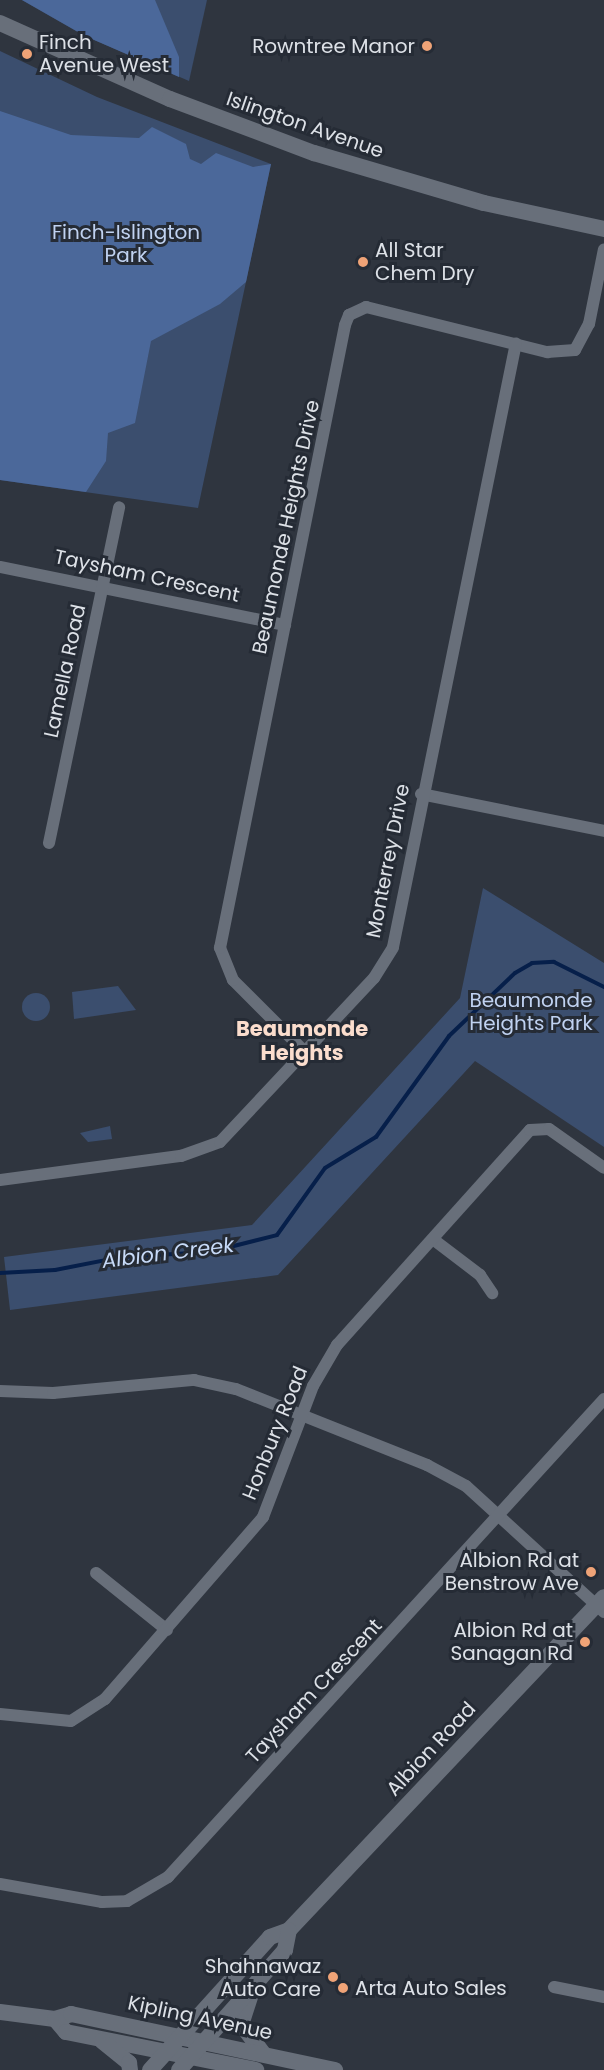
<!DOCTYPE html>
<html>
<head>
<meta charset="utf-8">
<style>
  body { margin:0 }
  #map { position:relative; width:604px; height:2070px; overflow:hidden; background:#2f353f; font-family:Poppins,sans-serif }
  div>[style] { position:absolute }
  .green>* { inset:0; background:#3b4e6e }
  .round { border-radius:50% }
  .forest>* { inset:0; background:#4b689a }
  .stream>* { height:4px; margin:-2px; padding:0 2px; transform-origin:2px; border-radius:2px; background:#061f4a }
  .minor>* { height:12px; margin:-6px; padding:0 6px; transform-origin:6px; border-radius:6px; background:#686f7a }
  .secondary>* { height:16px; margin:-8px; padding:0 8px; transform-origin:8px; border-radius:8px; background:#686f7a }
  .dots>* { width:16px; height:16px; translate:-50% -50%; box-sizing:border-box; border:3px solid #252b35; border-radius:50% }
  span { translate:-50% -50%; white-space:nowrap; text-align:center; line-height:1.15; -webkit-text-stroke:6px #252b35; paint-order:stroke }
  .poi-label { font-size:20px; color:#dde1e7 }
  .left { translate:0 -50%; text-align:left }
  .right { translate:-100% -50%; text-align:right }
  .street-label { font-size:20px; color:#dde1e7 }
  .park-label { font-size:20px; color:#c0d2f1 }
  .neighbourhood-label { font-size:21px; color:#fbddcd; font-weight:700 }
  .water-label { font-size:21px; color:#c7daf8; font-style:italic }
</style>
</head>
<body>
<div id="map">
  <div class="green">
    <i style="clip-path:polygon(22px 0,207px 0,189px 81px,85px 36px)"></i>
    <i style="clip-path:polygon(0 51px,97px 97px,271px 164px,198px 508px,0 480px)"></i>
    <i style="clip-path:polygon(483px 888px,604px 963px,604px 1147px,475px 1061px,278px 1275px,10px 1310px,4px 1257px,252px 1225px,460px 998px)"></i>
    <i style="clip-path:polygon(118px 986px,136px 1010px,74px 1019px,72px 992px)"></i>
    <i class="round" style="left:22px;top:993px;width:28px;height:28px"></i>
    <i style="clip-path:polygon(110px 1126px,112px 1139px,88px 1142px,80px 1133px)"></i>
  </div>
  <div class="forest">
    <i style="clip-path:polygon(22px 0,155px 0,179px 57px,179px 77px,85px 36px)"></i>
    <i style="clip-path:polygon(0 111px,71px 135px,139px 138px,152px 127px,186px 144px,190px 159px,201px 164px,216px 153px,253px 167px,271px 164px,246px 282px,220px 304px,151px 341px,135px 423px,108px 433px,106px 461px,86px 492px,0 480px)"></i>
  </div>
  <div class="stream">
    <i style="left:0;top:1273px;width:55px;rotate:-3.1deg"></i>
    <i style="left:55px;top:1270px;width:67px;rotate:-11.1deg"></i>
    <i style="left:121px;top:1257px;width:89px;rotate:-3.2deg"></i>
    <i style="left:210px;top:1252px;width:69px;rotate:-14.2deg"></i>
    <i style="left:277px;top:1235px;width:82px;rotate:-54.4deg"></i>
    <i style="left:325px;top:1168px;width:60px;rotate:-31.3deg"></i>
    <i style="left:376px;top:1137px;width:125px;rotate:-54.1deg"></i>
    <i style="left:449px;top:1036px;width:91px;rotate:-43.7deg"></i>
    <i style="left:515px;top:973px;width:20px;rotate:-30deg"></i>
    <i style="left:532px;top:963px;width:22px;rotate:-3deg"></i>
    <i style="left:554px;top:962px;width:56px;rotate:26.6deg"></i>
  </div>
  <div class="minor">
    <i style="left:0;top:567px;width:291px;rotate:11.5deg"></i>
    <i style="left:421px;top:794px;width:187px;rotate:11.4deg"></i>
    <i style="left:49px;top:843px;width:343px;rotate:-78.2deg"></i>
    <i style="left:305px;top:1052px;width:102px;rotate:-135deg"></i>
    <i style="left:233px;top:980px;width:35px;rotate:-112deg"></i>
    <i style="left:220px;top:948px;width:635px;rotate:-78.65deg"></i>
    <i style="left:345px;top:325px;width:11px;rotate:-68deg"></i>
    <i style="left:349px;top:315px;width:19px;rotate:-25deg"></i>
    <i style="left:366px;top:307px;width:187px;rotate:14deg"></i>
    <i style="left:547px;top:352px;width:28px;rotate:-4deg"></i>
    <i style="left:575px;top:350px;width:30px;rotate:-62deg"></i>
    <i style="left:589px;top:324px;width:76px;rotate:-78.7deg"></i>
    <i style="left:0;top:1180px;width:183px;rotate:-7.6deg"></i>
    <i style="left:181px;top:1156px;width:41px;rotate:-19.7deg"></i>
    <i style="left:220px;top:1142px;width:225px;rotate:-46.8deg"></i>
    <i style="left:374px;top:978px;width:36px;rotate:-58deg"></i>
    <i style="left:393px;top:947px;width:616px;rotate:-78.49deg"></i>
    <i style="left:434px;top:1240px;width:58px;rotate:37.3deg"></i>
    <i style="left:480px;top:1275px;width:22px;rotate:56deg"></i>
    <i style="left:0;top:1391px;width:53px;rotate:2.2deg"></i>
    <i style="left:53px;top:1393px;width:142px;rotate:-5.3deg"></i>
    <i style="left:194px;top:1380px;width:43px;rotate:12.1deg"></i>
    <i style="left:236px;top:1389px;width:206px;rotate:21.7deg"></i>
    <i style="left:427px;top:1465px;width:44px;rotate:28.3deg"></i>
    <i style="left:466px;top:1486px;width:187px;rotate:42.4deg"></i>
    <i style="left:96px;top:1573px;width:91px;rotate:38.8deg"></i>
    <i style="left:0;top:1714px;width:71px;rotate:5.6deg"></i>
    <i style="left:71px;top:1721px;width:40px;rotate:-32.9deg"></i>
    <i style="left:105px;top:1699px;width:241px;rotate:-49deg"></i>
    <i style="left:263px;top:1517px;width:140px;rotate:-69.1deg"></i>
    <i style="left:313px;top:1386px;width:48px;rotate:-59.7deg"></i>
    <i style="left:337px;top:1345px;width:289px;rotate:-48.1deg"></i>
    <i style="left:530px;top:1130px;width:19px;rotate:-3deg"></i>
    <i style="left:549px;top:1129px;width:67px;rotate:35.3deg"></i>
    <i style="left:0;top:1884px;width:104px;rotate:10deg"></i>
    <i style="left:102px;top:1902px;width:25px;rotate:-2deg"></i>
    <i style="left:127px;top:1901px;width:48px;rotate:-30.3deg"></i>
    <i style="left:168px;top:1877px;width:647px;rotate:-47.63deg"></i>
    <i style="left:554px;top:1987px;width:51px;rotate:11.3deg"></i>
  </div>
  <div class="secondary">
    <i style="left:0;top:23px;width:186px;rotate:24.1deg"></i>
    <i style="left:170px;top:99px;width:154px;rotate:20.6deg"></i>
    <i style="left:314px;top:153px;width:177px;rotate:16.4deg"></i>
    <i style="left:484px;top:203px;width:123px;rotate:12.2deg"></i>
    <i style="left:251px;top:1994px;width:32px;rotate:108deg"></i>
    <i style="left:241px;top:2024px;width:36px;rotate:53deg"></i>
    <i style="left:0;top:2012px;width:55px;rotate:7.3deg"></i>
    <i style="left:55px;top:2019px;width:17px;rotate:-17deg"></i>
    <i style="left:71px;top:2014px;width:270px;rotate:12deg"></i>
    <i style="left:55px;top:2019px;width:17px;rotate:50deg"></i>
    <i style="left:66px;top:2032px;width:194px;rotate:11.3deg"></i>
    <i style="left:102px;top:2041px;width:35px;rotate:39deg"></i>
    <i style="left:129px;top:2063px;width:7px;rotate:82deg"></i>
    <i style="left:150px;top:2070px;width:179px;rotate:-47.9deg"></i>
    <i style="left:270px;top:1937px;width:20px;rotate:-20deg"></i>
    <i style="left:289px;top:1930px;width:458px;rotate:-46.6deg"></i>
    <i style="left:179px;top:2070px;width:160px;rotate:-48.5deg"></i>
    <i style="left:285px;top:1950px;width:20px;rotate:-79deg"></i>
  </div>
  <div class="dots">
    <i style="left:427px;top:46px;background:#efa377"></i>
    <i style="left:27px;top:54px;background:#efa377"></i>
    <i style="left:363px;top:262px;background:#efa377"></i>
    <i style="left:591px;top:1572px;background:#efa377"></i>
    <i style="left:585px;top:1642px;background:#efa377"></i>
    <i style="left:333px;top:1977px;background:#efa377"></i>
    <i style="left:343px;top:1988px;background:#efa377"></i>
  </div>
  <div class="poi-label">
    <span class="left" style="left:39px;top:54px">Finch<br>Avenue West</span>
    <span class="right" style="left:415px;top:46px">Rowntree Manor</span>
    <span class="left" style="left:375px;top:262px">All Star<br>Chem Dry</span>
    <span class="right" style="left:579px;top:1572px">Albion Rd at<br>Benstrow Ave</span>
    <span class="right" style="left:573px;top:1642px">Albion Rd at<br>Sanagan Rd</span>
    <span class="right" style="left:321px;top:1978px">Shahnawaz<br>Auto Care</span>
    <span class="left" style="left:355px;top:1988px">Arta Auto Sales</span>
  </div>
  <div class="street-label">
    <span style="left:305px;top:125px;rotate:19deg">Islington Avenue</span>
    <span style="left:286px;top:527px;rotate:-78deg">Beaumonde Heights Drive</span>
    <span style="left:147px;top:576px;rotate:12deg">Taysham Crescent</span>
    <span style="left:65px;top:671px;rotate:-78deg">Lamella Road</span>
    <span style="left:388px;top:861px;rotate:-79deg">Monterrey Drive</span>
    <span style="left:275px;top:1433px;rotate:-68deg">Honbury Road</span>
    <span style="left:314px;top:1691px;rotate:-47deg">Taysham Crescent</span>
    <span style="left:431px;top:1749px;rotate:-47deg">Albion Road</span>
    <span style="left:200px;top:2018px;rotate:12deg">Kipling Avenue</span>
  </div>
  <div class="park-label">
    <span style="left:126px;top:244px">Finch-Islington<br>Park</span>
    <span style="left:531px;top:1012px">Beaumonde<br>Heights Park</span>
  </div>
  <div class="neighbourhood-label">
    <span style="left:302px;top:1041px">Beaumonde<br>Heights</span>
  </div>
  <div class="water-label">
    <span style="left:168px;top:1253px;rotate:-7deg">Albion Creek</span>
  </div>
</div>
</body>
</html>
